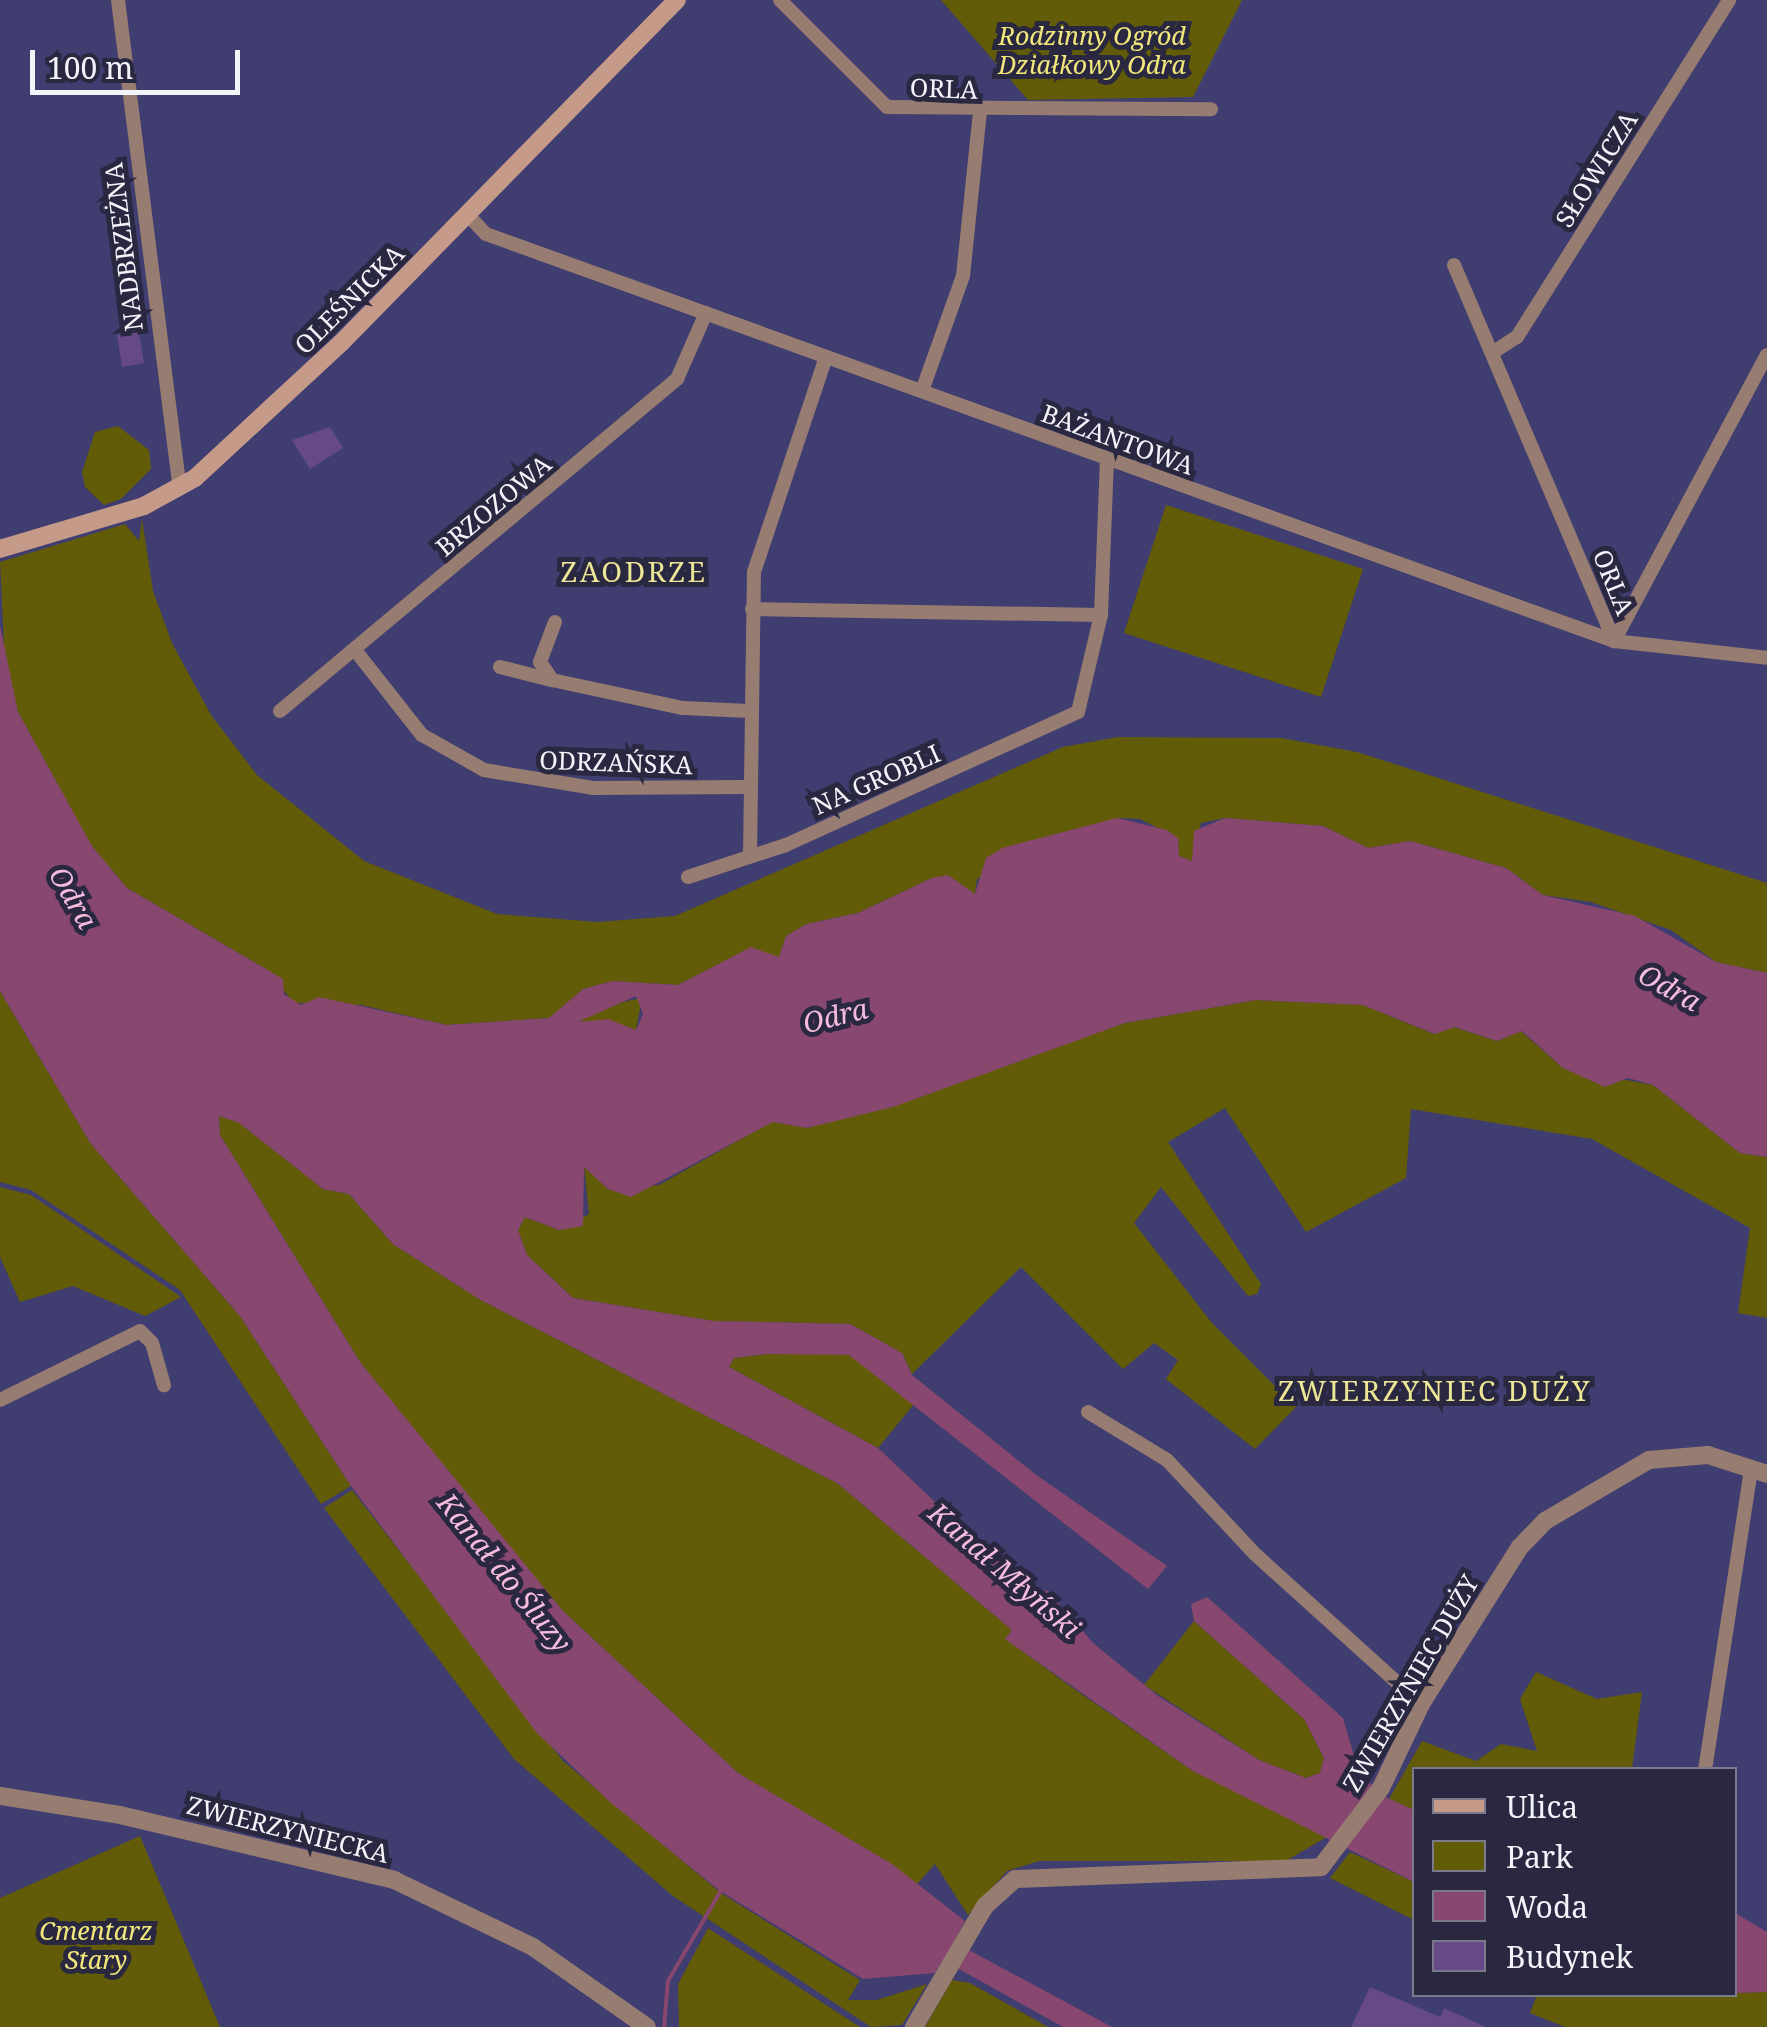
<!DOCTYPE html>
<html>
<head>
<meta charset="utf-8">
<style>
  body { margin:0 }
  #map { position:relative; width:1767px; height:2027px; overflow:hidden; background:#403d70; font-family:"Noto Serif",serif }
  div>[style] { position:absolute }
  .green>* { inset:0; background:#625b07 }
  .water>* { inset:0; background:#87476e }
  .stream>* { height:4px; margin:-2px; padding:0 2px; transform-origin:2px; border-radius:2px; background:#87476e }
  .building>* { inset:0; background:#664a87 }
  .minor>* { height:14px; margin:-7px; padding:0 7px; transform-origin:7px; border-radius:7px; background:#977c71 }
  .tertiary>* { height:18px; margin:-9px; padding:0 9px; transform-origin:9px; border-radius:9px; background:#977c71 }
  .secondary>* { height:18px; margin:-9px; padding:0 9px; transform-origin:9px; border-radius:9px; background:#c59a88 }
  span { translate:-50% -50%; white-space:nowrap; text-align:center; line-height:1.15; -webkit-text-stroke:10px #292840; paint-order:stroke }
  .park-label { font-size:25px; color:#f2e87c; font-style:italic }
  .street-label { font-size:25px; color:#f3f4fa }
  .neighbourhood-label { font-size:28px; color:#ede697; letter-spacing:2.5px }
  .water-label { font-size:28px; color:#f6bcdd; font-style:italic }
  .legend { position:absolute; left:1412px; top:1767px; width:325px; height:230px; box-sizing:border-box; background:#292840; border:2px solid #7a7a8a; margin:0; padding:12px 18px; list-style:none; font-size:30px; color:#f3f4fa }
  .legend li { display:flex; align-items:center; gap:20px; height:50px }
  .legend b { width:50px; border:2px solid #7a7a8a }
  .scale { position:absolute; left:30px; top:50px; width:210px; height:45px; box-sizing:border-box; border:5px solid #f3f4fa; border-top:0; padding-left:12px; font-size:30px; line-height:35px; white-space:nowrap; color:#f3f4fa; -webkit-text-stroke:8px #292840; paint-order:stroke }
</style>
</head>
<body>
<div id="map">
  <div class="green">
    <i style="clip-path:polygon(941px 0,1242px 0,1193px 97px,1028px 100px)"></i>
    <i style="clip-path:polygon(118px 426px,149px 450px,151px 469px,121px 499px,104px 505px,85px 487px,82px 472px,95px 432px)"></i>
    <i style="clip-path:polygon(1166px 505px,1363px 569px,1321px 697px,1124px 633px)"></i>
    <i style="clip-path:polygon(142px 519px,153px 591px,172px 643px,211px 715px,257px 775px,364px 861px,497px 914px,597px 922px,675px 916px,1063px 747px,1118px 737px,1281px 738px,1357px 752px,1767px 883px,1767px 973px,1716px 962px,1671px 930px,1591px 902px,1543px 895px,1506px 868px,1410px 841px,1368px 848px,1323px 826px,1225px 818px,1201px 823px,1192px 861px,1179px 856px,1178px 838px,1140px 819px,1117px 818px,977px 879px,975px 894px,932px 878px,858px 913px,807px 924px,786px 936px,779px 957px,737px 955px,678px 985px,613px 981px,583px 989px,549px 1018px,447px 1025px,361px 1005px,294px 1003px,266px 969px,127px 888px,91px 846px,18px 712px,5px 666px,0 562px,125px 524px,139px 541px)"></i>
    <i style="clip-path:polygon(0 991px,91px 1144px,240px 1316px,351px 1486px,321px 1504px,180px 1290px,31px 1190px,0 1182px)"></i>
    <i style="clip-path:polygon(642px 998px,636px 1030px,578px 1021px,603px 1006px)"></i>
    <i style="clip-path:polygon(1256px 1000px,1363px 1005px,1434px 1034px,1454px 1027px,1497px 1041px,1521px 1031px,1563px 1068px,1653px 1085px,1740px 1153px,1767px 1157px,1767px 1318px,1738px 1313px,1750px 1228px,1592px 1139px,1411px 1109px,1406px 1178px,1306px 1232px,1225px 1108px,1168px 1142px,1261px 1284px,1257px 1294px,1248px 1296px,1161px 1187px,1134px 1223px,1212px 1323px,1296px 1407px,1255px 1449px,1166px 1379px,1178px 1360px,1154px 1343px,1123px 1369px,1021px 1267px,912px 1374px,902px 1353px,850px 1324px,713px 1321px,573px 1298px,527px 1255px,518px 1230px,525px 1217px,559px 1230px,589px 1214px,584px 1166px,608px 1189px,659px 1185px,773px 1121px,808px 1128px,1125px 1023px)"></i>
    <i style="clip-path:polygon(219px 1116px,240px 1123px,323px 1189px,349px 1194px,393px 1244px,479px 1299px,837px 1483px,1012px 1630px,1006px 1639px,1070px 1686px,1193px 1771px,1330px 1835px,1286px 1861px,1039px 1861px,1007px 1871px,968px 1915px,935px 1864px,917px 1884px,738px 1773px,563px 1611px,449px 1480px,360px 1362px,220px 1135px)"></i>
    <i style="clip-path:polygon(0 1187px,31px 1195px,181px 1297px,145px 1316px,73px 1286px,20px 1302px,0 1257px)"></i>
    <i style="clip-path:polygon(767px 1354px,849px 1354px,914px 1404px,878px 1448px,729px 1367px,734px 1358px)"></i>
    <i style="clip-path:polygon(352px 1490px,563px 1761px,721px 1893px,860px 1980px,848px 2000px,877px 2000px,927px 1984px,902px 2025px,871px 2027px,673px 1896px,514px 1759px,324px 1508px)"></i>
    <i style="clip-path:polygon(1194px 1621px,1304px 1719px,1324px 1758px,1320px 1773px,1306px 1778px,1259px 1760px,1144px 1685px)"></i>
    <i style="clip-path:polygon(1536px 1672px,1597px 1699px,1642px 1692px,1632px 1769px,1414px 1770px,1414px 1810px,1389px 1799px,1422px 1741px,1476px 1761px,1501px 1744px,1537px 1751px,1520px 1699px)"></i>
    <i style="clip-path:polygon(140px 1836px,220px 2027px,0 2027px,0 1898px)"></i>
    <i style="clip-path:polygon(1350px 1852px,1414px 1882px,1414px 1920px,1330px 1878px)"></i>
    <i style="clip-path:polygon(708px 1928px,860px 2027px,679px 2027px,678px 1984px)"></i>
    <i style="clip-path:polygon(952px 1980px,970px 1983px,1048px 2027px,925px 2027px)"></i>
    <i style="clip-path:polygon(1767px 1992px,1767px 2027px,1565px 2027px,1530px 2013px,1537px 1995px)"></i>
  </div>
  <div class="water">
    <i style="clip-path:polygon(evenodd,0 625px,18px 712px,92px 846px,127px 888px,283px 979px,284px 994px,301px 1005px,319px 997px,447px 1025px,549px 1018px,583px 989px,613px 981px,678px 985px,751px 947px,779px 957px,786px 936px,807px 924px,858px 913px,932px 878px,948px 875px,975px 894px,986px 858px,1002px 848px,1117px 818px,1167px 830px,1178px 838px,1179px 856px,1192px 861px,1194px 831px,1225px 818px,1323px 826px,1368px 848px,1410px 841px,1506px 868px,1543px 895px,1635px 916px,1716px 962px,1767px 973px,1767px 1157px,1740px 1153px,1653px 1085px,1628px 1078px,1605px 1087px,1563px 1068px,1522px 1031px,1497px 1041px,1455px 1027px,1435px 1034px,1363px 1005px,1256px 1000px,1125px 1023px,893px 1107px,807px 1128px,773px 1122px,631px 1197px,608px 1189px,584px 1167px,583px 1226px,559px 1230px,525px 1217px,518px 1230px,527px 1255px,573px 1298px,713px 1321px,850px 1324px,902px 1353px,912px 1375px,1035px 1474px,1167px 1566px,1148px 1589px,849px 1355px,767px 1354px,734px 1358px,729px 1367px,878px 1448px,950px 1516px,944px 1524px,995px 1554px,985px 1565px,986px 1554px,969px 1541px,963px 1547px,948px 1538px,1029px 1608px,987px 1567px,998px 1555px,1042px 1594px,1047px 1590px,1093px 1643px,1158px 1696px,1259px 1760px,1306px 1778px,1320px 1773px,1324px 1758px,1304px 1719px,1194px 1621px,1191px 1604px,1207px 1597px,1343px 1718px,1357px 1766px,1379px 1794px,1414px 1810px,1414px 1882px,1193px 1771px,1005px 1639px,1012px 1630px,837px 1483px,479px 1299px,393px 1244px,349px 1194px,323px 1189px,239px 1123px,219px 1116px,220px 1135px,360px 1362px,563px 1611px,738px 1773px,892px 1864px,965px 1921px,954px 1942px,1112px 2027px,1063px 2027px,943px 1960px,935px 1973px,863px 1979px,720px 1891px,610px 1802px,537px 1733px,351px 1486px,240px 1316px,91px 1144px,0 991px,0 625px,636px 996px,643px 1014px,636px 1030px,608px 1019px,578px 1022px,636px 996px)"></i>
    <i style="clip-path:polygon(1735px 1913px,1767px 1932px,1767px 1992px,1735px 1993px)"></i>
  </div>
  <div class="stream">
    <i style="left:664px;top:2027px;width:46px;rotate:-85deg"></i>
    <i style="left:668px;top:1981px;width:109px;rotate:-59.7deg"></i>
  </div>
  <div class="building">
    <i style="clip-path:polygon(139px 332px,144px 363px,122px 367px,117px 335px)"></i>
    <i style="clip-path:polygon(330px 427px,343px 448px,310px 469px,292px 440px)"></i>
    <i style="clip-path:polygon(1370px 1987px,1440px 2017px,1444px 2008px,1486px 2027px,1351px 2027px)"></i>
  </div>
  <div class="minor">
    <i style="left:118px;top:0;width:492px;rotate:82.8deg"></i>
    <i style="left:780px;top:0;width:151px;rotate:45deg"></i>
    <i style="left:887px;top:107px;width:324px;rotate:0.4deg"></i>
    <i style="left:468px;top:215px;width:26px;rotate:47deg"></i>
    <i style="left:486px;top:234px;width:1199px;rotate:19.84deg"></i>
    <i style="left:1614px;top:641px;width:154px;rotate:6.3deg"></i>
    <i style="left:1454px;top:265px;width:409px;rotate:66.9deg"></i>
    <i style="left:1492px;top:353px;width:30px;rotate:-33deg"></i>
    <i style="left:1517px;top:337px;width:398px;rotate:-57.8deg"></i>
    <i style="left:922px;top:391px;width:122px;rotate:-70.4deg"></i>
    <i style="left:963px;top:276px;width:165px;rotate:-84.1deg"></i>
    <i style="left:752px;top:609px;width:349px;rotate:1deg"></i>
    <i style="left:555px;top:622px;width:43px;rotate:110.6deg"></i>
    <i style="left:540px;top:662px;width:22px;rotate:56deg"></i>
    <i style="left:552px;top:680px;width:134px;rotate:12.1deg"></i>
    <i style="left:683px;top:708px;width:66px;rotate:2.6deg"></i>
    <i style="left:1614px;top:641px;width:324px;rotate:-61.9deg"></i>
    <i style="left:355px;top:650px;width:108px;rotate:51.8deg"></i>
    <i style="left:422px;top:735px;width:71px;rotate:29.4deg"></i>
    <i style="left:484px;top:770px;width:110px;rotate:9.4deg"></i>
    <i style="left:593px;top:788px;width:154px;rotate:-0.4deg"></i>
    <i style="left:500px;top:667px;width:53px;rotate:14.3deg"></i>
    <i style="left:280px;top:711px;width:518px;rotate:-39.9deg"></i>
    <i style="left:677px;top:379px;width:72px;rotate:-66.3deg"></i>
    <i style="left:750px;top:856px;width:284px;rotate:-89.2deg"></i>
    <i style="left:754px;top:572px;width:227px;rotate:-71.5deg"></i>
    <i style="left:688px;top:877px;width:103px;rotate:-18.1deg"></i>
    <i style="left:786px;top:845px;width:321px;rotate:-24.5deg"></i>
    <i style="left:1078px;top:712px;width:100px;rotate:-76.7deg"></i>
    <i style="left:1101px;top:615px;width:155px;rotate:-87.8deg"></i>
    <i style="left:0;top:1400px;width:156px;rotate:-26.2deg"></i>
    <i style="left:140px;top:1331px;width:17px;rotate:45deg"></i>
    <i style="left:152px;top:1343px;width:44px;rotate:74.1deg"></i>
    <i style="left:1088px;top:1412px;width:92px;rotate:31.3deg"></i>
    <i style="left:1167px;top:1460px;width:130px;rotate:46.9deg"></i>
    <i style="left:1256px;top:1555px;width:222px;rotate:42.1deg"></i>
    <i style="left:1705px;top:1770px;width:304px;rotate:-81.3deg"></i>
  </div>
  <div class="tertiary">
    <i style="left:0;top:1796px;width:121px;rotate:9deg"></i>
    <i style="left:120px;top:1815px;width:282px;rotate:13.3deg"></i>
    <i style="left:394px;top:1880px;width:154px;rotate:25.7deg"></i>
    <i style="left:533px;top:1947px;width:139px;rotate:35.1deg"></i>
    <i style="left:914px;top:2027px;width:140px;rotate:-59.6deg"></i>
    <i style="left:985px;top:1906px;width:40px;rotate:-42deg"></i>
    <i style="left:1015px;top:1879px;width:306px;rotate:-2.2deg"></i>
    <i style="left:1321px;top:1867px;width:99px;rotate:-52.8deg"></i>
    <i style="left:1381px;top:1788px;width:93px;rotate:-64.5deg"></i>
    <i style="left:1421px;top:1704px;width:186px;rotate:-57.8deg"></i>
    <i style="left:1520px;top:1547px;width:36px;rotate:-46deg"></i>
    <i style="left:1545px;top:1521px;width:121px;rotate:-30.4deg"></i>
    <i style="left:1649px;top:1460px;width:59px;rotate:-4.8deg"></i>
    <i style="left:1708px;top:1455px;width:62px;rotate:17.9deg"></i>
  </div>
  <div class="secondary">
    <i style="left:0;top:549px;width:150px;rotate:-16.6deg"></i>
    <i style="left:144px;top:506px;width:58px;rotate:-28.8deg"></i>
    <i style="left:195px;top:478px;width:199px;rotate:-42.8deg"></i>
    <i style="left:341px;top:343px;width:480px;rotate:-45.6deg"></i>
  </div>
  <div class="park-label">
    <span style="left:1092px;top:50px">Rodzinny Ogród<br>Działkowy Odra</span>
    <span style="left:96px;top:1945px">Cmentarz<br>Stary</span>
  </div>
  <div class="street-label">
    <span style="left:944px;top:88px;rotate:2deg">ORLA</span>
    <span style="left:1596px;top:169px;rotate:-58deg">SŁOWICZA</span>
    <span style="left:123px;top:247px;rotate:-97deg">NADBRZEŻNA</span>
    <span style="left:349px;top:299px;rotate:-45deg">OLEŚNICKA</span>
    <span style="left:1118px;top:439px;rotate:20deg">BAŻANTOWA</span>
    <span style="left:493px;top:505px;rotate:-40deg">BRZOZOWA</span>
    <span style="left:1614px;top:582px;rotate:68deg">ORLA</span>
    <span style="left:616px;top:762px;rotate:2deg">ODRZAŃSKA</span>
    <span style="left:876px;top:779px;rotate:-24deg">NA GROBLI</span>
    <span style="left:1410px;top:1683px;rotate:-60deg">ZWIERZYNIEC DUŻY</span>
    <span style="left:288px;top:1829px;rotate:14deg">ZWIERZYNIECKA</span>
  </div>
  <div class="neighbourhood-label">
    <span style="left:634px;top:571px">ZAODRZE</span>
    <span style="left:1435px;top:1390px">ZWIERZYNIEC DUŻY</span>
  </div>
  <div class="water-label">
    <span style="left:74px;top:897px;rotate:60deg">Odra</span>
    <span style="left:1670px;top:987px;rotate:29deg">Odra</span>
    <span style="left:835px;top:1015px;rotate:-14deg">Odra</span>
    <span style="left:1005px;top:1570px;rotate:41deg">Kanał Młyński</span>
    <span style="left:505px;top:1572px;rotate:51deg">Kanał do Śluzy</span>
  </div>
  <ul class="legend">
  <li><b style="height:12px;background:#c59a88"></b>Ulica</li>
  <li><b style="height:28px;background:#625b07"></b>Park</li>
  <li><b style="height:28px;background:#87476e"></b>Woda</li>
  <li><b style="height:28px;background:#664a87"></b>Budynek</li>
  </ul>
  <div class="scale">100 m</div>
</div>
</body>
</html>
